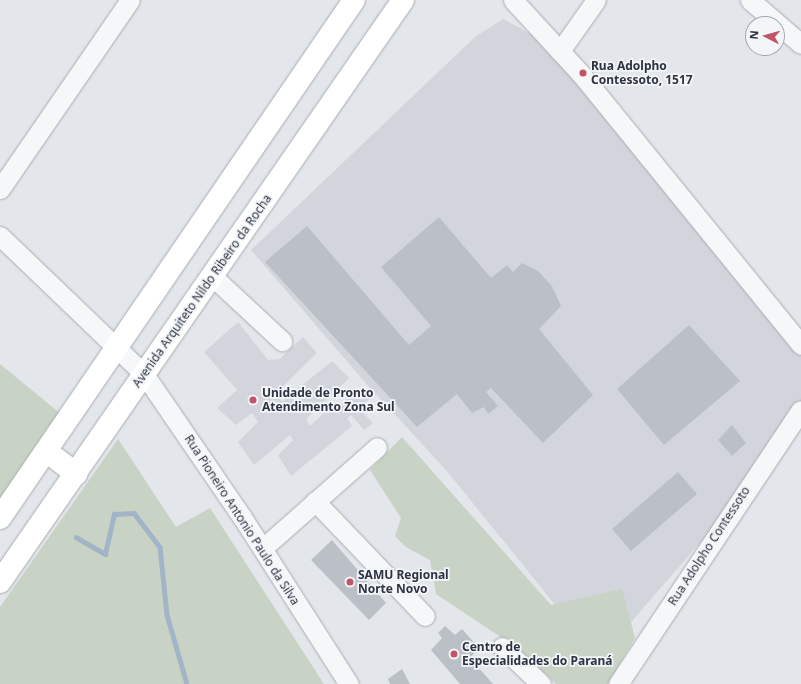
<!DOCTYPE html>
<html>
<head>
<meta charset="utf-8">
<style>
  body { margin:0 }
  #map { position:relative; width:801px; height:684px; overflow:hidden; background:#e3e6ea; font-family:"Noto Sans",sans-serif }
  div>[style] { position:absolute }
  .built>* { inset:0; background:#d2d5dc }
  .green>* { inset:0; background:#c9d3c5 }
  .stream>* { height:4.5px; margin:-2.25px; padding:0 2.25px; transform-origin:2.25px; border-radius:2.25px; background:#a2b4c7 }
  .building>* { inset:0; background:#bbc0c7 }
  .roads { filter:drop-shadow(0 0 1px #a9adb4) drop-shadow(0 0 1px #a9adb4) }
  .minor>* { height:19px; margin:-9.5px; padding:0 9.5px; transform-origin:9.5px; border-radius:9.5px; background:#f6f7f9 }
  .major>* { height:22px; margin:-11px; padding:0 11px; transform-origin:11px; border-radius:11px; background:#fff }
  .dots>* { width:11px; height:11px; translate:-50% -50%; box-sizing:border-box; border:2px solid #f3f5f8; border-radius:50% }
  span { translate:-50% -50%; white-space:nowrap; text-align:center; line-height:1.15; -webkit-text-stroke:3.5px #f3f5f8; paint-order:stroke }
  .poi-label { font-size:12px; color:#2d3441; font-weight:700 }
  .left { translate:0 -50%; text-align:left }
  .street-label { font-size:12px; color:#2d3441 }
  .north { position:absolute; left:745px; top:16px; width:40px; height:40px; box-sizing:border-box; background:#f3f5f8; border:1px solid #a4a8af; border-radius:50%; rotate:276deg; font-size:11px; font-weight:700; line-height:16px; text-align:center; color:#2d3441 }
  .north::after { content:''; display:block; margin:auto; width:14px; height:18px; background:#c35467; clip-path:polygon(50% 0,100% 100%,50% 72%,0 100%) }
</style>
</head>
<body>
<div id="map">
  <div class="built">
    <i style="clip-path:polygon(503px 19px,561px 50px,801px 345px,801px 410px,745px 491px,599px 659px,446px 470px,376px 394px,358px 408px,373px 423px,364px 430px,351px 415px,347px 418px,352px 426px,291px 476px,278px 455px,293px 440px,290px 435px,254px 465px,238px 442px,258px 422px,252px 413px,236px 425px,217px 408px,237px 390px,204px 352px,238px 322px,268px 360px,280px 359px,303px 337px,317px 353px,277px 392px,282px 402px,332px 361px,349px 378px,306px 419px,310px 426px,336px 402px,338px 407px,352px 394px,357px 398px,370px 388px,251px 250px,475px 37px)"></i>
  </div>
  <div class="green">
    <i style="clip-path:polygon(0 364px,67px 419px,0 517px)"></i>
    <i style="clip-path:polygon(402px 437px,551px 605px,622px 589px,635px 638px,608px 684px,556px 684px,520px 650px,436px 594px,430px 560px,406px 547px,395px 536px,401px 518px,370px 470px)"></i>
    <i style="clip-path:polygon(118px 439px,176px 527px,210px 508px,324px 684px,0 684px,0 607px)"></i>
  </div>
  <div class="stream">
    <i style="left:76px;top:537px;width:34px;rotate:30deg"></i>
    <i style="left:105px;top:554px;width:41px;rotate:-77.3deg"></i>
    <i style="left:114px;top:514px;width:20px;rotate:-3deg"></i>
    <i style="left:134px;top:513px;width:43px;rotate:52.6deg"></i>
    <i style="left:160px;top:547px;width:68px;rotate:84.1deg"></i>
    <i style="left:167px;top:615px;width:72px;rotate:73.8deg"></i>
  </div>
  <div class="building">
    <i style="clip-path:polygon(439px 217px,491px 278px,507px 265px,513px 272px,522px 263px,538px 271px,552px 286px,561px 306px,539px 329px,593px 395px,543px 443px,491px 388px,486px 392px,498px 406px,488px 414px,484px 407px,472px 413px,457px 394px,417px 427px,265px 262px,307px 226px,409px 345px,431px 326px,381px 267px)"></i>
    <i style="clip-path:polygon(689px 325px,740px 381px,664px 445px,617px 389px)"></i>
    <i style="clip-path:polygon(732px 425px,746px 443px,732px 456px,718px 440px)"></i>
    <i style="clip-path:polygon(678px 472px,697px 494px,631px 551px,612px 529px)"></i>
    <i style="clip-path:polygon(332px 540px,386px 603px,369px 620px,311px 560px)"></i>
    <i style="clip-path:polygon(445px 626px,455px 635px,462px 629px,479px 648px,470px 658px,493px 684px,460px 684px,431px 650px,442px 638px,438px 633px)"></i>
    <i style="clip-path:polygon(402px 669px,410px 684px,390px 684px,388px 679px)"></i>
  </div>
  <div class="roads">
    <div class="minor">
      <i style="left:513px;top:0;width:100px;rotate:47.4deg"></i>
      <i style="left:581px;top:74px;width:349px;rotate:50.9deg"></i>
      <i style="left:750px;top:0;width:67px;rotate:40.8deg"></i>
      <i style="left:560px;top:51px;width:62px;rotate:-54.8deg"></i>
      <i style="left:0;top:189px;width:229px;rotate:-55.5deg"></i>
      <i style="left:0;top:236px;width:199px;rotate:43.8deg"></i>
      <i style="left:144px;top:374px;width:173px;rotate:55.6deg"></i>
      <i style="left:242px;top:517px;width:198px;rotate:57.4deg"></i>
      <i style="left:212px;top:276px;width:96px;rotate:42.9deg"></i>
      <i style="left:315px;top:501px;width:159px;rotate:46.3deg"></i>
      <i style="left:263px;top:548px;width:152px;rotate:-41.5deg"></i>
      <i style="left:502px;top:647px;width:54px;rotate:43.5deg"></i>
      <i style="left:618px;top:684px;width:329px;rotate:-56.3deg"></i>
    </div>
    <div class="major">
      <i style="left:46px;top:451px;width:38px;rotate:37deg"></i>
      <i style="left:0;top:518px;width:627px;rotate:-55.65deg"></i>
      <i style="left:0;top:582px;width:708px;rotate:-55.3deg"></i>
    </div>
  </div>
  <div class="dots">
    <i style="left:583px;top:73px;background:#c35467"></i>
    <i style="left:253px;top:400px;background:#c35467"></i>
    <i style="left:350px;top:582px;background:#c35467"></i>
    <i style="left:454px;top:654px;background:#c35467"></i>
  </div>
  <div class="poi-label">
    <span class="left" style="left:591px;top:73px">Rua Adolpho<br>Contessoto, 1517</span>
    <span class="left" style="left:262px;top:400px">Unidade de Pronto<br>Atendimento Zona Sul</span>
    <span class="left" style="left:358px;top:582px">SAMU Regional<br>Norte Novo</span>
    <span class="left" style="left:462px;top:654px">Centro de<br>Especialidades do Paraná</span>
  </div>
  <div class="street-label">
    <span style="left:202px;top:291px;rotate:-55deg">Avenida Arquiteto Nildo Ribeiro da Rocha</span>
    <span style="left:242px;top:520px;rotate:57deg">Rua Pioneiro Antonio Paulo da Silva</span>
    <span style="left:709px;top:546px;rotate:-57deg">Rua Adolpho Contessoto</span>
  </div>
  <div class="north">N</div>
</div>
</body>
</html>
